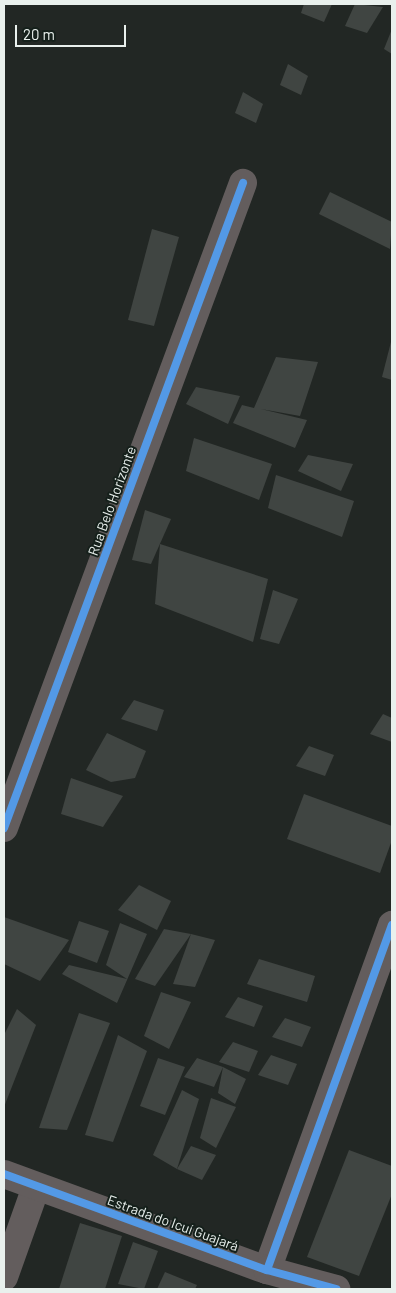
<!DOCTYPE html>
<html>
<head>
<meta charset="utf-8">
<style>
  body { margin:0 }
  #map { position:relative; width:396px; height:1293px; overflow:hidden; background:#222724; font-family:Barlow,sans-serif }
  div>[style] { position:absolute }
  .building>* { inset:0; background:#404542 }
  .minor>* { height:28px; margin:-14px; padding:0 14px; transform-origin:14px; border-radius:14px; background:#635d5d }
  .tertiary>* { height:28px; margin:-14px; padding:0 14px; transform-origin:14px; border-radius:14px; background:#635d5d }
  .cycleway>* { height:8px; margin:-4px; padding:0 4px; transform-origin:4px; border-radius:4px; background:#5399e6 }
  span { translate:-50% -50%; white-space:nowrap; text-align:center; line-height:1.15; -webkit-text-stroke:4px #15201b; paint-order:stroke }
  .street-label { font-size:14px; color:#e9f0ed }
  .frame { position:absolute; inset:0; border:5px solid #e9f0ed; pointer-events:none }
  .scale { position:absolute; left:15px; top:25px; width:111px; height:22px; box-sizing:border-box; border:2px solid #e9f0ed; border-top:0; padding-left:6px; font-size:15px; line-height:18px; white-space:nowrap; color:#e9f0ed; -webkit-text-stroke:4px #15201b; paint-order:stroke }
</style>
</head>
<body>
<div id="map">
  <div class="building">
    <i style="clip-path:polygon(304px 4px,332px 4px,324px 22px,301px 13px)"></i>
    <i style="clip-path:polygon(355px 4px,383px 7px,367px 33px,345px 26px)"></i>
    <i style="clip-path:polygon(392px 29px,392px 54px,384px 49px)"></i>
    <i style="clip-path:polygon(288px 64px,308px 76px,301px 95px,280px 85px)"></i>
    <i style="clip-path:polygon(243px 92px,263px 104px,256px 123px,235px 113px)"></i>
    <i style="clip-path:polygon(330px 192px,392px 222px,390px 249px,319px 214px)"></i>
    <i style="clip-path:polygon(152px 229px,179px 237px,154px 326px,128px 320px)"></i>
    <i style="clip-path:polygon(392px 338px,392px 380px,382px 377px)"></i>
    <i style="clip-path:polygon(276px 357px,318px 362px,300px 416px,261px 409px,307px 420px,295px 448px,233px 423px,242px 405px,254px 408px)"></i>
    <i style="clip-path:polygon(196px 387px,240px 396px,228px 424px,186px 404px)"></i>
    <i style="clip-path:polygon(194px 438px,272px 464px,259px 500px,186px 471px)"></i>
    <i style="clip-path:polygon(308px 455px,353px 464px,341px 491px,298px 471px)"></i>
    <i style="clip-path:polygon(276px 475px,354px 501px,342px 537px,268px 508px)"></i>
    <i style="clip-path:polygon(145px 510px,171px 519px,151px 564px,132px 560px)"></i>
    <i style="clip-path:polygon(160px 544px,268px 579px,253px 642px,155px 604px)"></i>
    <i style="clip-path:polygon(273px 590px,298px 599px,279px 644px,260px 639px)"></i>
    <i style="clip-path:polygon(134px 700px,164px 710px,157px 731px,121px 719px)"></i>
    <i style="clip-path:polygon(383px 714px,392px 718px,392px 742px,370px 734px)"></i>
    <i style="clip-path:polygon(107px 733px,146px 751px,135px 778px,111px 782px,86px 770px)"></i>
    <i style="clip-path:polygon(309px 746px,334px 755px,325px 776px,296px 766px)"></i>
    <i style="clip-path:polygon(71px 778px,123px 796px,103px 827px,61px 814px)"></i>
    <i style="clip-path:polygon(304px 794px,392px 826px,392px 840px,380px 873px,287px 839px)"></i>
    <i style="clip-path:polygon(139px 885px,171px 901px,157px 930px,118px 910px)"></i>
    <i style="clip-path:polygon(4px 917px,69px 940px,40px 981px,4px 964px)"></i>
    <i style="clip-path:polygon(79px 921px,109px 931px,97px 963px,68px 952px)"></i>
    <i style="clip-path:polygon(120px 923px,147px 934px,117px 1003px,62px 974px,69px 965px,127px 979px,106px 965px)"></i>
    <i style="clip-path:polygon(164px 929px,191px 934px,155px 986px,135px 979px)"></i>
    <i style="clip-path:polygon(191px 934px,215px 940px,195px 987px,173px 984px)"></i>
    <i style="clip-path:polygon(259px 959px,315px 976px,307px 1002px,247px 984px)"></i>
    <i style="clip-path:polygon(161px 992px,191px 1002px,169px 1049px,144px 1036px)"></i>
    <i style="clip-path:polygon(238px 997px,263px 1006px,254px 1027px,225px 1017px)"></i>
    <i style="clip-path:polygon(17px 1009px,36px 1025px,4px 1107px,4px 1035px)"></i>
    <i style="clip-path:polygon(79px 1013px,110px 1023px,67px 1130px,39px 1128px)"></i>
    <i style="clip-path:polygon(285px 1018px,311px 1027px,302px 1047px,272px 1037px)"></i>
    <i style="clip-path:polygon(118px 1035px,147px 1051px,113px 1142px,85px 1135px)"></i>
    <i style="clip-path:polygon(233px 1042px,258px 1051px,249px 1072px,219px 1062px)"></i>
    <i style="clip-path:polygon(271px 1055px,297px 1064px,288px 1085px,258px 1075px)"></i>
    <i style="clip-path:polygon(158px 1058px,185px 1067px,165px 1115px,140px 1106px)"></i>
    <i style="clip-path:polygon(197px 1058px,223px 1067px,246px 1079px,235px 1104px,218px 1093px,223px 1067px,214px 1087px,184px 1077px)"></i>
    <i style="clip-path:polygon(182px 1090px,199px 1099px,177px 1169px,153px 1155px)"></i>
    <i style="clip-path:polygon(211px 1098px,236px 1107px,216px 1148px,200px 1138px)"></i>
    <i style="clip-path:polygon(191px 1146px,216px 1155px,202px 1180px,177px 1169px)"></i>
    <i style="clip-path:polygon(349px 1150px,392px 1166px,392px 1194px,359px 1276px,307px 1257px)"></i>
    <i style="clip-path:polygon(80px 1223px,122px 1236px,105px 1289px,59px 1289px)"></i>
    <i style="clip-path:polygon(133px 1242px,158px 1251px,144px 1289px,118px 1284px)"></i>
    <i style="clip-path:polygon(165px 1272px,197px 1285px,195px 1289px,157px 1289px)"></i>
  </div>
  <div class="minor">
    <i style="left:4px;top:828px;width:688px;rotate:-69.67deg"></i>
    <i style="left:267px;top:1270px;width:367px;rotate:-70.1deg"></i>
    <i style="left:4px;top:1277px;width:96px;rotate:-70.4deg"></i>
  </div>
  <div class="tertiary">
    <i style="left:4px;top:1174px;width:280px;rotate:20.1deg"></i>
    <i style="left:267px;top:1270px;width:72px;rotate:15.4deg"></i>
  </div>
  <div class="cycleway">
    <i style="left:4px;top:828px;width:688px;rotate:-69.67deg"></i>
    <i style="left:4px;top:1174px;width:280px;rotate:20.1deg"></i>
    <i style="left:267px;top:1270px;width:72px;rotate:15.4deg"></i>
    <i style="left:267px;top:1270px;width:367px;rotate:-70.1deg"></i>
  </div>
  <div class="street-label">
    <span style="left:112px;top:501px;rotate:-70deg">Rua Belo Horizonte</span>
    <span style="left:173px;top:1223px;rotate:20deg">Estrada do Icuí Guajará</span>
  </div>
  <div class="frame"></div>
  <div class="scale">20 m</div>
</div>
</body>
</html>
